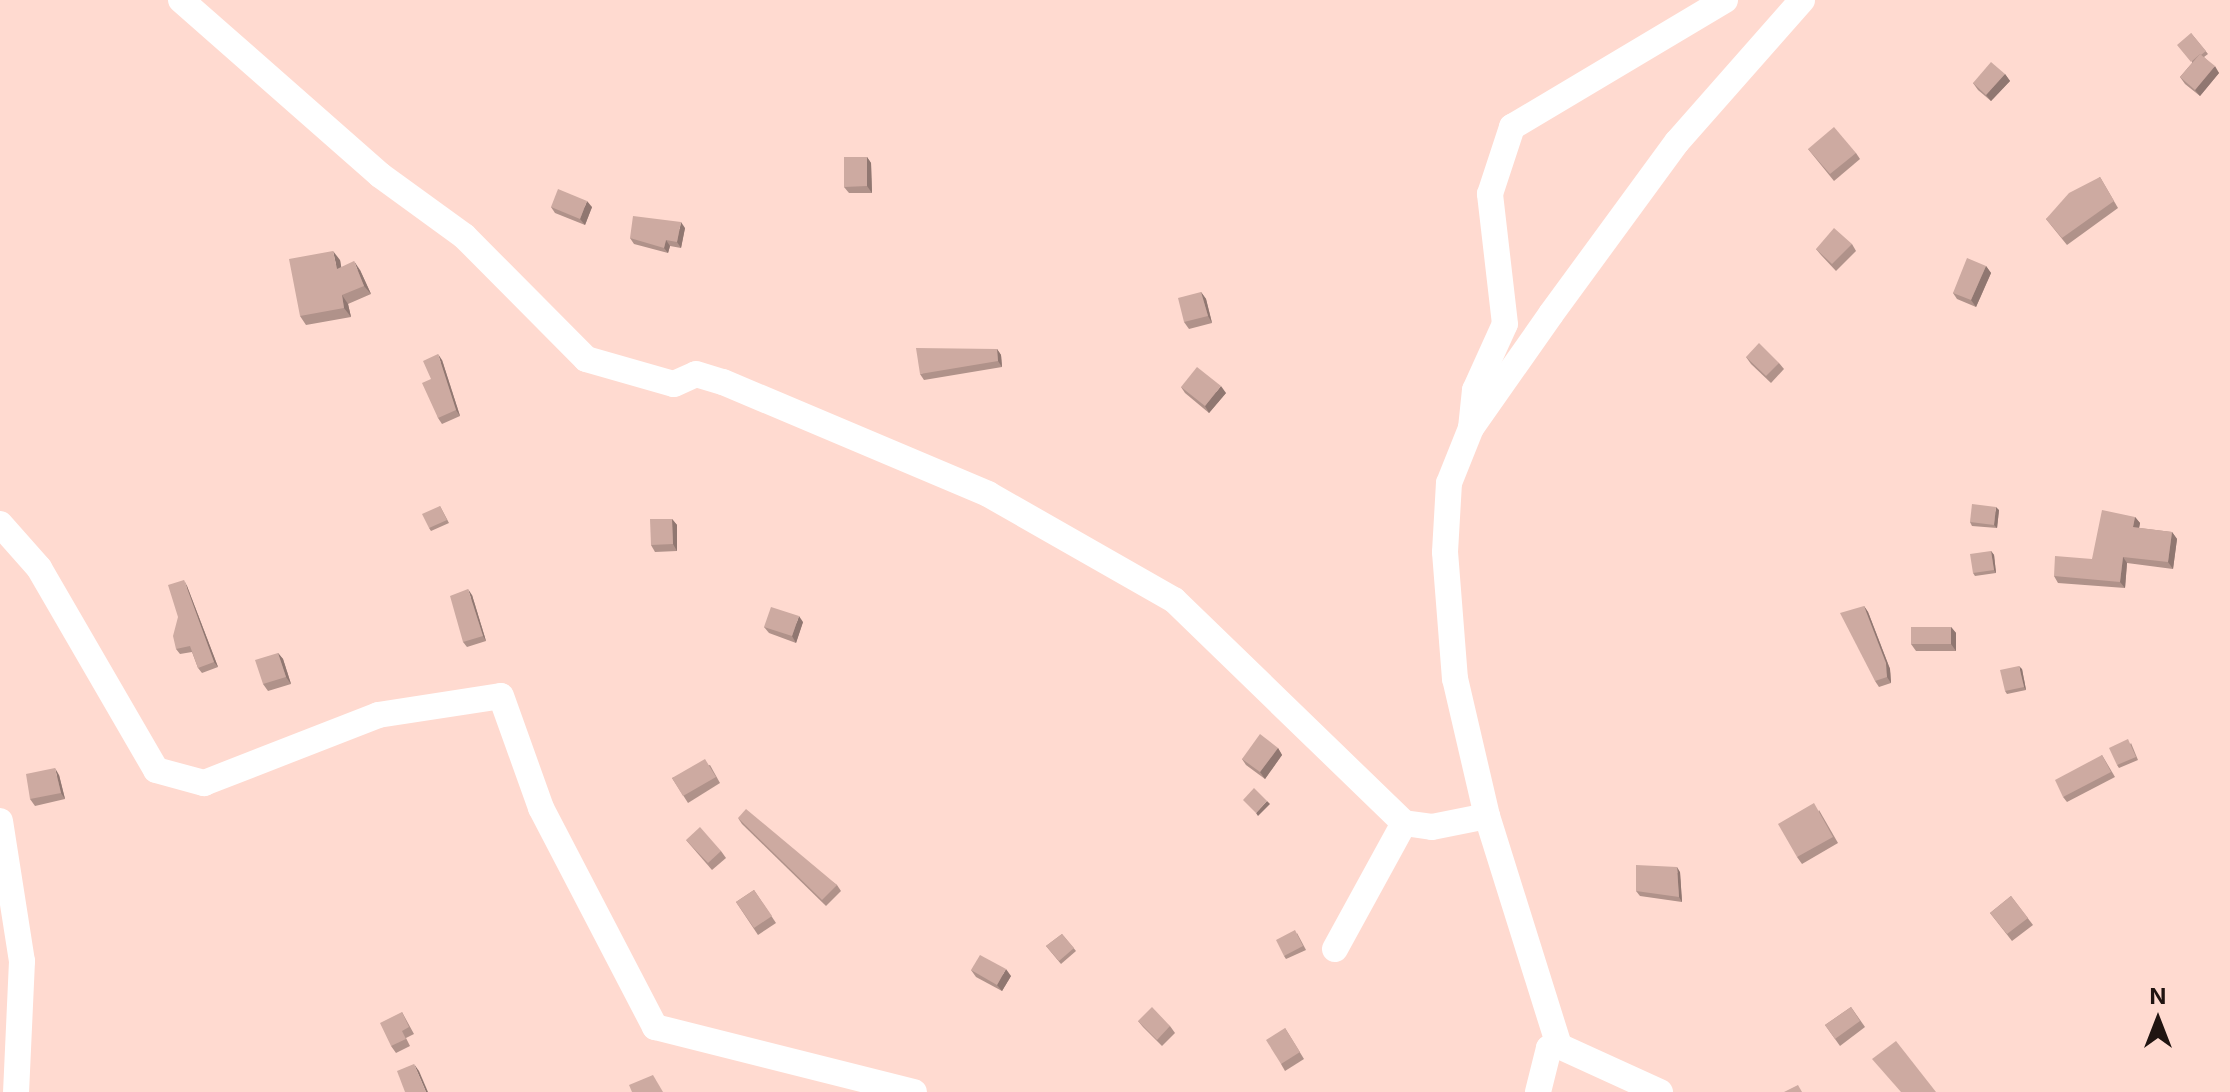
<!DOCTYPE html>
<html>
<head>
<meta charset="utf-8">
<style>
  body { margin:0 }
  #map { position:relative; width:2230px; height:1092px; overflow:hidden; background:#ffdad0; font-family:Inter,sans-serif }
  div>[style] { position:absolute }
  .minor>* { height:26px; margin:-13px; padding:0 13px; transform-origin:13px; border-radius:13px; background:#fff }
  .wall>* { inset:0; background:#b0928a }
  .shaded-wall>* { inset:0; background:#907771 }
  .building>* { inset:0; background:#cdaaa1 }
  span { translate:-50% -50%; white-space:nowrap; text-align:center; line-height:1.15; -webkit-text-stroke:8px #ffdad0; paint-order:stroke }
  .north { position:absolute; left:2118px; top:980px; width:80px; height:80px; -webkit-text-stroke:6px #ffdad0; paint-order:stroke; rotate:0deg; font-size:22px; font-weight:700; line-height:32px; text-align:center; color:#201411 }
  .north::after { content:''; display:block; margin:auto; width:28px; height:36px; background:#201411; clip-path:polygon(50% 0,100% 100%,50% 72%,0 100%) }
</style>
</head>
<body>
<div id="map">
  <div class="minor">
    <i style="left:181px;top:0;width:265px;rotate:41.3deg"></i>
    <i style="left:380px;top:175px;width:104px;rotate:36deg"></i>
    <i style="left:464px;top:236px;width:173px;rotate:45.2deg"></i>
    <i style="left:586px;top:359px;width:91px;rotate:15.9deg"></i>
    <i style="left:674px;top:384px;width:24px;rotate:-24deg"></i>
    <i style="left:696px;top:374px;width:28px;rotate:17deg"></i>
    <i style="left:723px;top:382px;width:288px;rotate:22.9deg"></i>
    <i style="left:988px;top:494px;width:214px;rotate:29.7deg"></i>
    <i style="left:1174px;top:600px;width:320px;rotate:44.1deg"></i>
    <i style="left:1404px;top:823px;width:28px;rotate:8deg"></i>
    <i style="left:1432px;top:827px;width:56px;rotate:-11.3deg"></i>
    <i style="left:1487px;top:816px;width:241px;rotate:72.6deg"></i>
    <i style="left:1559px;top:1046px;width:111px;rotate:24.5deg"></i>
    <i style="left:1471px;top:428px;width:38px;rotate:-84deg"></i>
    <i style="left:1475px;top:390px;width:72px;rotate:-65.6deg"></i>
    <i style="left:1505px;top:324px;width:131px;rotate:-96.6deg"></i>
    <i style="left:1490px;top:194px;width:71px;rotate:-71.8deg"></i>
    <i style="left:1512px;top:127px;width:248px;rotate:-30.8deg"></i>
    <i style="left:0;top:524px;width:59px;rotate:48.4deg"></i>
    <i style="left:39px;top:568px;width:233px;rotate:59.9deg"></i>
    <i style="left:156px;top:770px;width:50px;rotate:15.2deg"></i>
    <i style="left:204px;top:783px;width:187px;rotate:-21.3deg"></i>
    <i style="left:378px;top:715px;width:124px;rotate:-8.8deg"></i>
    <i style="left:501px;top:696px;width:119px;rotate:70.3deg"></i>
    <i style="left:541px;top:808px;width:247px;rotate:62.5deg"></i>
    <i style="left:655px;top:1027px;width:267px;rotate:14.1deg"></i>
    <i style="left:1487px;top:816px;width:141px;rotate:-103.1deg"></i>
    <i style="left:1455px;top:679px;width:127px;rotate:-94.5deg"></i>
    <i style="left:1445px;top:552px;width:69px;rotate:-86.7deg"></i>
    <i style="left:1449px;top:483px;width:59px;rotate:-68.2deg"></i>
    <i style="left:1471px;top:428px;width:139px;rotate:-54.9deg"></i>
    <i style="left:1551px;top:314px;width:213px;rotate:-53.8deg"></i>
    <i style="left:1677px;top:142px;width:189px;rotate:-48.6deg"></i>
    <i style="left:0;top:821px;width:142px;rotate:81.1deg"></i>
    <i style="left:22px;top:961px;width:131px;rotate:92.6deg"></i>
    <i style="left:1335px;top:949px;width:144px;rotate:-61.3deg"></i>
    <i style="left:1538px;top:1092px;width:45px;rotate:-76deg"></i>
    <i style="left:1549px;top:1048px;width:10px;rotate:-11deg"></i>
  </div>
  <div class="wall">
    <i style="clip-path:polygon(2191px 33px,2208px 54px,2204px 57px,2219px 73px,2200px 96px,2185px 84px,2180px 77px,2192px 63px)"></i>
    <i style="clip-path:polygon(2005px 74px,2010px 81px,1991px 101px,1978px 90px,1973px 83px)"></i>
    <i style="clip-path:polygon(1808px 149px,1856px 153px,1860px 159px,1834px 181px)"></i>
    <i style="clip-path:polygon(867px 157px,871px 163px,872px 193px,849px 193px,844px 187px)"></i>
    <i style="clip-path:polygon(2100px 177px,2118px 208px,2067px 245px,2046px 219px)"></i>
    <i style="clip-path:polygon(551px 207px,592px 207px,585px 225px,555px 213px)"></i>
    <i style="clip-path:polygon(685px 228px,681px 248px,670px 246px,668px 253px,634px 244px,630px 238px)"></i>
    <i style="clip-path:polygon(1852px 244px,1856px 251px,1836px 271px,1821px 255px,1816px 249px)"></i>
    <i style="clip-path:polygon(340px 260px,341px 267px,360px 270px,371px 294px,348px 304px,351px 317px,306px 325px,300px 316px)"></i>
    <i style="clip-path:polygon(1986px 266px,1991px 273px,1976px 307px,1957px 299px,1953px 293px)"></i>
    <i style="clip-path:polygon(1201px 292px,1206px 299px,1212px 323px,1189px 329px,1184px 322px)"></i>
    <i style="clip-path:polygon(997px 349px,1001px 355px,1002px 367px,924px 380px,920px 374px)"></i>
    <i style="clip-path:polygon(1746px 357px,1779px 363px,1784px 369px,1771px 383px,1751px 364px)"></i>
    <i style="clip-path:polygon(442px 360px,460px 416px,442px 424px,438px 418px,431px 379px)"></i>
    <i style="clip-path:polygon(1181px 387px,1226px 393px,1209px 413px,1185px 393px)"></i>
    <i style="clip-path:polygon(440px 506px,449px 523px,431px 531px,429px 528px)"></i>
    <i style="clip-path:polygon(1999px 510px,1997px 528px,1972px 526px,1970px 522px)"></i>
    <i style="clip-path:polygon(2135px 517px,2140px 523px,2139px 528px,2172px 532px,2177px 539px,2173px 569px,2127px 563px,2125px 588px,2058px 583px,2054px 576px,2092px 559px)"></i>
    <i style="clip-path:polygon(672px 519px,677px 525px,677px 551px,655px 552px,651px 545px)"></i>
    <i style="clip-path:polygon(1991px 551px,1994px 555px,1996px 573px,1975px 576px,1973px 573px)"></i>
    <i style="clip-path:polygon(187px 586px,218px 667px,202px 673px,198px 668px,192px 652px,180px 654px,176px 649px)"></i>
    <i style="clip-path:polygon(472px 595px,486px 641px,467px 647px,463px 642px)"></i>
    <i style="clip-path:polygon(1864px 606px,1868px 612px,1890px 669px,1891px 683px,1879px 687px,1875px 681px)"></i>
    <i style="clip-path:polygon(803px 622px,796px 643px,769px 633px,764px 627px)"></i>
    <i style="clip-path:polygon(1951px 627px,1956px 633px,1956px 651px,1916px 651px,1911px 644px)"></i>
    <i style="clip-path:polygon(278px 653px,283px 659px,291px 684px,268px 691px,263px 684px)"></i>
    <i style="clip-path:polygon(2022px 669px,2026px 690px,2007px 694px,2005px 691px)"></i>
    <i style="clip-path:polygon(2131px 743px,2138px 760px,2119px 768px,2117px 765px)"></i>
    <i style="clip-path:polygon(1278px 748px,1282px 755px,1265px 779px,1246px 765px,1242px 759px)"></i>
    <i style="clip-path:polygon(2102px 755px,2115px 777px,2067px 802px,2063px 797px)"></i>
    <i style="clip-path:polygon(710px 765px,720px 783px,688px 803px,672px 778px)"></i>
    <i style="clip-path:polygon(59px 775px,65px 799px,35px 806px,30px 799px)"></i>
    <i style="clip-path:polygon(1819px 810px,1838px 843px,1802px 864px,1797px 857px)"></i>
    <i style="clip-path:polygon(738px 818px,837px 885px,841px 891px,826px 906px,742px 824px)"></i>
    <i style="clip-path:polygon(686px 840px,721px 851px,726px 858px,712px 870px)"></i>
    <i style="clip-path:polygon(1680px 872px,1682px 902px,1640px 896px,1636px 891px)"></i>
    <i style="clip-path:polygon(754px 890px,776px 923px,758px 935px,736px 902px)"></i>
    <i style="clip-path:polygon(2011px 896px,2033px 925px,2012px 941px,1990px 913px)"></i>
    <i style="clip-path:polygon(1297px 933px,1306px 950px,1286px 959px,1284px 956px)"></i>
    <i style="clip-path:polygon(1062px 934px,1076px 951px,1061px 964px,1046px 946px)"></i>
    <i style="clip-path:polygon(971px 970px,1011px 976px,1002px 991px,976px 977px)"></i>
    <i style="clip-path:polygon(1851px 1007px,1865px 1027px,1840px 1046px,1825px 1025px)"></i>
    <i style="clip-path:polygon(402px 1012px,414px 1034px,406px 1038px,410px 1046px,396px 1053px,391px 1046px)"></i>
    <i style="clip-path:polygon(1138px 1021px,1170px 1026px,1175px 1033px,1162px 1046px,1143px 1027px)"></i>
    <i style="clip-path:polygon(1285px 1028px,1304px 1059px,1285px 1071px,1281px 1064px)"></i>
  </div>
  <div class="shaded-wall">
    <i style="clip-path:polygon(2215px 66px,2219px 73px,2200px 96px,2195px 90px)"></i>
    <i style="clip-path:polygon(2005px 74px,2010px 81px,1991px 101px,1986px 95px)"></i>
    <i style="clip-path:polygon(867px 157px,871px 163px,872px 193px,867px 186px)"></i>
    <i style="clip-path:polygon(587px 201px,592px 207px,585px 225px,580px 219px)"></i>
    <i style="clip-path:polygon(681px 222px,685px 228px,681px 248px,677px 242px)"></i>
    <i style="clip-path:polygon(666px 240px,670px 246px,668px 253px,664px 248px)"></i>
    <i style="clip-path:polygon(333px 251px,340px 260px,343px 277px,337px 269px)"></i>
    <i style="clip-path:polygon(354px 261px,360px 270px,371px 294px,364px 286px)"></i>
    <i style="clip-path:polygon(1986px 266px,1991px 273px,1976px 307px,1971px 300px)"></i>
    <i style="clip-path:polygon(1201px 292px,1206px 299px,1212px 323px,1208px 316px)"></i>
    <i style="clip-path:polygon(342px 295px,348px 304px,351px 317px,344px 308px)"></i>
    <i style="clip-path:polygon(997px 349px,1001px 355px,1002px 367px,998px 361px)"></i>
    <i style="clip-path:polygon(438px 354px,442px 360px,460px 416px,456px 410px)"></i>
    <i style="clip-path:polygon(1221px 386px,1226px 393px,1209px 413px,1205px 406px)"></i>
    <i style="clip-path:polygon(1996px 507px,1999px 510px,1997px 528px,1994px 525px)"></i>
    <i style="clip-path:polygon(2135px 517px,2140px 523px,2138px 534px,2133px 527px)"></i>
    <i style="clip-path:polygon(672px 519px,677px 525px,677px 551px,673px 544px)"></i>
    <i style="clip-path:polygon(2172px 532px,2177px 539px,2173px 569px,2168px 562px)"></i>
    <i style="clip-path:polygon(1991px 551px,1994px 555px,1996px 573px,1994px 570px)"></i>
    <i style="clip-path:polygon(2123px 557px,2127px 563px,2125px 588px,2120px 582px)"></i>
    <i style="clip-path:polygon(184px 580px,187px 586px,218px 667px,214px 662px)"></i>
    <i style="clip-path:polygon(468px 589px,472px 595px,486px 641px,483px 636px)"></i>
    <i style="clip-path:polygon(1864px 606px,1868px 612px,1890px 669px,1891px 683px,1887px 677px)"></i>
    <i style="clip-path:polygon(799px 616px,803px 622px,796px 643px,792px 636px)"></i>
    <i style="clip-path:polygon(1951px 627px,1956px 633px,1956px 651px,1951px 644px)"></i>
    <i style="clip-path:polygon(278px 653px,283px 659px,291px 684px,286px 677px)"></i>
    <i style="clip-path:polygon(2019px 666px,2022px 669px,2026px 690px,2024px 687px)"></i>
    <i style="clip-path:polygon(1278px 748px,1282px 755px,1265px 779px,1260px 772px)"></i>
    <i style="clip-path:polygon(55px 768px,59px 775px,65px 799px,61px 793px)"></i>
    <i style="clip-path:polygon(1267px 801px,1270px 804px,1258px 816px,1256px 813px)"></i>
    <i style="clip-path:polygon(1677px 867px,1680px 872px,1682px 902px,1679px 897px)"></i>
    <i style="clip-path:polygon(1006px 969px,1011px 976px,1002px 991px,997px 985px)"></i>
    <i style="clip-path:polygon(414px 1064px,419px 1071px,428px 1092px,426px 1092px)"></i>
  </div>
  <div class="building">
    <i style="clip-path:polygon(2191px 33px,2206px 51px,2201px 55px,2200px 54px,2191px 62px,2177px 45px)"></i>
    <i style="clip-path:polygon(2200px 54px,2215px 66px,2195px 90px,2180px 77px)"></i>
    <i style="clip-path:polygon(1991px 62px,2005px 74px,1986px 95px,1973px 83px)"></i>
    <i style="clip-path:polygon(1834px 127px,1856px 153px,1830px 174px,1808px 149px)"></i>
    <i style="clip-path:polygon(844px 157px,867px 157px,867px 186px,844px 187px)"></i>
    <i style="clip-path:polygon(2100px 177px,2114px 201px,2062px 238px,2046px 219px,2069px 193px)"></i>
    <i style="clip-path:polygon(558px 189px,587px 201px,580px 219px,551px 207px)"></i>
    <i style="clip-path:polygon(633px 216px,681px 222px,677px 242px,666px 240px,664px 248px,630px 238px)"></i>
    <i style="clip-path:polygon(1834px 228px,1852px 244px,1832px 264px,1816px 249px)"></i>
    <i style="clip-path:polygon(333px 251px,337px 269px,354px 261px,364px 286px,342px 295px,344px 308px,300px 316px,289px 259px)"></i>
    <i style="clip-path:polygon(1967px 258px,1986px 266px,1971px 300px,1953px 293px)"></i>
    <i style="clip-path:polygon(1201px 292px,1208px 316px,1184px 322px,1178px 298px)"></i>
    <i style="clip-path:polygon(1759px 343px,1779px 363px,1766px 376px,1746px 357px)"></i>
    <i style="clip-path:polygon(916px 348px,997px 349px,998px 361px,920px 374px)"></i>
    <i style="clip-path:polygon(438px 354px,456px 410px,438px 418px,422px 383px,431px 379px,423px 361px)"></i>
    <i style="clip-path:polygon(1197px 367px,1221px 386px,1205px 406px,1181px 387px)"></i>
    <i style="clip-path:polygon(1972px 504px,1996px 507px,1994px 525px,1970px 522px)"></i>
    <i style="clip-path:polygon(440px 506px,447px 520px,429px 528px,422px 514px)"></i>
    <i style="clip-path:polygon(2102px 510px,2135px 517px,2133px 527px,2172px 532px,2168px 562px,2123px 557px,2120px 582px,2054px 576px,2055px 556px,2092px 559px)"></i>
    <i style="clip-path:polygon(650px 519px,672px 519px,673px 544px,651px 545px)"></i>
    <i style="clip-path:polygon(1991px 551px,1994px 570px,1973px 573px,1970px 554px)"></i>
    <i style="clip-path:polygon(184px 580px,214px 662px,198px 668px,190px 646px,176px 649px,173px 636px,178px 617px,168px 585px)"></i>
    <i style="clip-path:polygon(468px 589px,483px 636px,463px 642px,450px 596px)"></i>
    <i style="clip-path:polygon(1864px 606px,1886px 663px,1887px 677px,1875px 681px,1840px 613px)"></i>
    <i style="clip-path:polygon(771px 607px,799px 616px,792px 636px,764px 627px)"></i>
    <i style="clip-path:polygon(1911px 627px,1951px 627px,1951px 644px,1911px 644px)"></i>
    <i style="clip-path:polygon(278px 653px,286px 677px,263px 684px,255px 660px)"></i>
    <i style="clip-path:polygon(2019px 666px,2024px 687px,2005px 691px,2000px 670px)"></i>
    <i style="clip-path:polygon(1260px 734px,1278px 748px,1260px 772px,1242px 759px)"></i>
    <i style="clip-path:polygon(2128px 739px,2136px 757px,2117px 765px,2109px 748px)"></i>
    <i style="clip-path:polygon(2102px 755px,2111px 772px,2063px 797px,2055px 780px)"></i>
    <i style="clip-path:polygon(705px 759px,716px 777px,683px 796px,672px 778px)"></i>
    <i style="clip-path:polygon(55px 768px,61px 793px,30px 799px,26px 774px)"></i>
    <i style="clip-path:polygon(1254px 788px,1267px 801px,1256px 813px,1243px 800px)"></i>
    <i style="clip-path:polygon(1814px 803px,1833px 837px,1797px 857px,1778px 824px)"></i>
    <i style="clip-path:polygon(746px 809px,837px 885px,822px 900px,738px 818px)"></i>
    <i style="clip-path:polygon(700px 827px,721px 851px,708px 863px,686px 840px)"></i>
    <i style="clip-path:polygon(1636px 865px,1677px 867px,1679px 897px,1636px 891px)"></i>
    <i style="clip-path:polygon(754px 890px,772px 916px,754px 928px,736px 902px)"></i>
    <i style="clip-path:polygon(2011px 896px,2028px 918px,2007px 934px,1990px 913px)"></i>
    <i style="clip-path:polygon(1295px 930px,1303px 946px,1284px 956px,1276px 940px)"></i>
    <i style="clip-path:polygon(1062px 934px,1074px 948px,1059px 961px,1046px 946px)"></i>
    <i style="clip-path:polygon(980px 955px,1006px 969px,997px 985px,971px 970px)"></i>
    <i style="clip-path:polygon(1152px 1007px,1170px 1026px,1157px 1040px,1138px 1021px)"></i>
    <i style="clip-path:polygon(1851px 1007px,1860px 1021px,1835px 1039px,1825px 1025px)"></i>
    <i style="clip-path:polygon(402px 1012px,409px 1027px,402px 1031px,406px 1039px,391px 1046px,380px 1023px)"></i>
    <i style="clip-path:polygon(1285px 1028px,1300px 1052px,1281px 1064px,1266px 1040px)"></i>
    <i style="clip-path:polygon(1896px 1041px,1936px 1092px,1901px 1092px,1872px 1059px)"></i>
    <i style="clip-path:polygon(414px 1064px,426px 1092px,405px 1092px,397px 1071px)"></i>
    <i style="clip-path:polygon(653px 1075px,663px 1092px,632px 1092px,629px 1085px)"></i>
    <i style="clip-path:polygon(1798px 1085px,1802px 1092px,1784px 1092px)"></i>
  </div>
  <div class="north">N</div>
</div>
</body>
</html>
